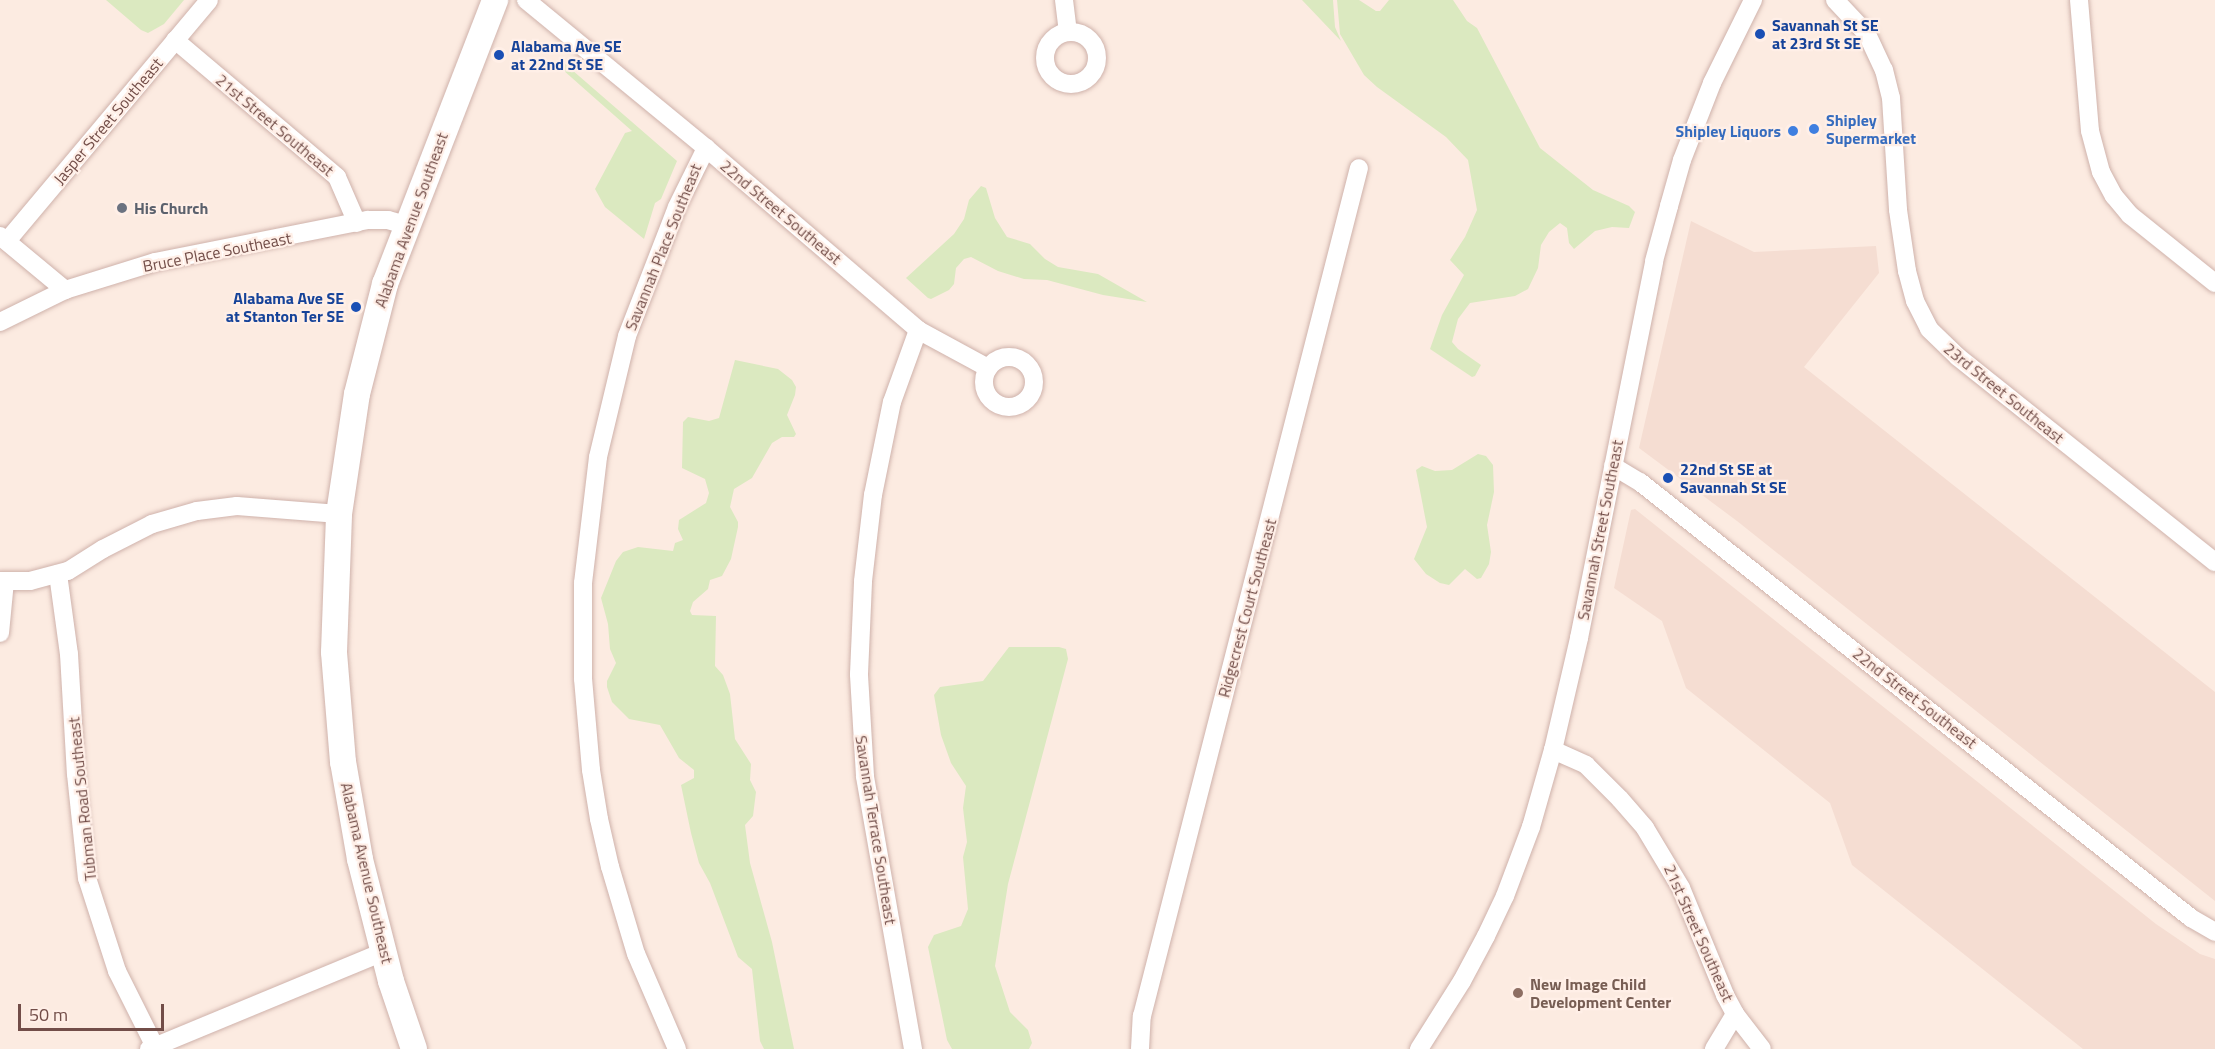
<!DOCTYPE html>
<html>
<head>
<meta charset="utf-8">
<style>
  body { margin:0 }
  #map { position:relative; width:2215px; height:1049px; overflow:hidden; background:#fcebe1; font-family:"Titillium Web",sans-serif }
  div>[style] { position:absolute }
  .residential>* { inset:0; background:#f5ddd2 }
  .green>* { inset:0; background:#dbe9c0 }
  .roads { filter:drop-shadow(0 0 2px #cfb2ab) drop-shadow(0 0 2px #cfb2ab) }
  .minor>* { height:18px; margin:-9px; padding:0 9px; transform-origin:9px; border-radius:9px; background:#fff }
  .minor>.ring { margin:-9px; padding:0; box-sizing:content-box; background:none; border:18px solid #fff; border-radius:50% }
  .secondary>* { height:26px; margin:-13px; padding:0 13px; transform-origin:13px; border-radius:13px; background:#fff }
  .dots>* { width:16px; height:16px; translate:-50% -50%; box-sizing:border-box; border:3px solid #ffefe7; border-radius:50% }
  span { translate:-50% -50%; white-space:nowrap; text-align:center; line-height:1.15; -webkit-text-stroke:4.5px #ffefe7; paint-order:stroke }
  .transit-label { font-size:16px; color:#164399; font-weight:700 }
  .left { translate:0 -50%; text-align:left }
  .right { translate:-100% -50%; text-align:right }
  .shop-label { font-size:16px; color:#366cbe; font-weight:700 }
  .street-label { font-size:16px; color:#724d48 }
  .worship-label { font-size:16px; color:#5b616d; font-weight:700 }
  .education-label { font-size:16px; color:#785e54; font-weight:700 }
  .scale { position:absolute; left:18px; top:1004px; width:146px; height:27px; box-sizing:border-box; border:3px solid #724d48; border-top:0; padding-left:8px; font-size:18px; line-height:21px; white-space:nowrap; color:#724d48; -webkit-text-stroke:4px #ffefe7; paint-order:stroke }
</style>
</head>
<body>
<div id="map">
  <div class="residential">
    <i style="clip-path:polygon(1691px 221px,1754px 252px,1876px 246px,1879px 273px,1804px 367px,2215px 692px,2215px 901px,1737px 521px,1639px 448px)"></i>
    <i style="clip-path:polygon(1635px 509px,2156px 924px,2200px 954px,2215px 959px,2215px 1049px,2083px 1049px,1852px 865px,1830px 803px,1686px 688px,1662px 621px,1614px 588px,1631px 510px)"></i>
  </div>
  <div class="green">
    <i style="clip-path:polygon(106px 0,184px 0,164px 24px,148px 33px,141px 30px)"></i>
    <i style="clip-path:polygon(1302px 0,1333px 0,1335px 27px,1341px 41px)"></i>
    <i style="clip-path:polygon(1337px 0,1359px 0,1376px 11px,1380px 11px,1389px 0,1453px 0,1467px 21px,1477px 28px,1540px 148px,1593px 190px,1629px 206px,1635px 212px,1629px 228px,1612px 227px,1595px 231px,1574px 249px,1569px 243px,1567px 228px,1560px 223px,1549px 232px,1541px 245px,1538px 268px,1528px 289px,1515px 296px,1470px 303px,1458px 319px,1452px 342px,1458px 349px,1481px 365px,1475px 376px,1472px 377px,1430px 349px,1442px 315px,1464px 275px,1450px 260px,1465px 237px,1477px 210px,1468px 160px,1446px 137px,1377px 87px,1364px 75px,1340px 34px)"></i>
    <i style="clip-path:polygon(564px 63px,677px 161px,661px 199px,655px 203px,644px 239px,605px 207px,595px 189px,625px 133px,632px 131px,563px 70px)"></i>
    <i style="clip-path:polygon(981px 186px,986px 188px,995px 218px,1007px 237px,1030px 244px,1045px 259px,1058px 267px,1098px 274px,1147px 302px,1103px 295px,1047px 280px,1024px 279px,998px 271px,971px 257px,964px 259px,956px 268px,954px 284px,949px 290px,931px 299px,928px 298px,906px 278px,954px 234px,964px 219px,969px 200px)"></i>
    <i style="clip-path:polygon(735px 360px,778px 369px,792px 380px,796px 387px,795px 395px,787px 415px,796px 434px,794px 437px,782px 437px,772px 443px,752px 478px,734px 489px,730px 507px,738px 522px,738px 527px,731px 559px,722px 576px,710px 580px,708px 589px,693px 602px,690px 611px,692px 615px,716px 616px,715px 666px,723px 675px,730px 694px,735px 739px,751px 764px,750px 780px,756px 792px,753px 816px,745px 825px,750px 863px,772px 942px,794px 1049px,764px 1049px,760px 1041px,752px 969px,738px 957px,710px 883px,699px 863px,691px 833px,681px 785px,694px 778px,694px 770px,679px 758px,660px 725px,629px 719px,612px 702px,607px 687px,607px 681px,616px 663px,610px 649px,608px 624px,601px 598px,616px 561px,623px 552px,638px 547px,673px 551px,675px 543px,683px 540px,678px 529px,679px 520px,706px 503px,709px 493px,705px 479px,682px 468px,683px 422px,688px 417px,709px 421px,719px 418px)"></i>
    <i style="clip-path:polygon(1478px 454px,1486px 456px,1493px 465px,1494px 492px,1487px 525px,1491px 552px,1489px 564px,1481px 578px,1477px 579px,1465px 569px,1449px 585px,1440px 583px,1426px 574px,1414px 559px,1427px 527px,1416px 470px,1422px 466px,1435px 471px,1452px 470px)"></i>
    <i style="clip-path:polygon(1009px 647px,1059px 647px,1066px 649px,1068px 659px,1008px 884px,995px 966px,1010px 1012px,1028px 1030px,1032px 1043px,1029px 1049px,952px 1049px,947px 1040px,928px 947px,934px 935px,961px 926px,968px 909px,963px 857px,967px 842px,963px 808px,966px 786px,951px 763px,941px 735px,934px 695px,940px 687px,983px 681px)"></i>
  </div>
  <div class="roads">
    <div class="minor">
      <i style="left:526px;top:0;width:233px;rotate:39.4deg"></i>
      <i style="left:706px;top:148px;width:279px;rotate:40.6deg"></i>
      <i style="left:918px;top:330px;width:80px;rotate:28.5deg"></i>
      <i style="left:1064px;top:0;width:32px;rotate:83deg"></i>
      <i style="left:1835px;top:0;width:47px;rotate:46.7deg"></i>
      <i style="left:1867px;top:34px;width:40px;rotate:65deg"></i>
      <i style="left:1884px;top:70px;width:29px;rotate:76deg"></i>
      <i style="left:1891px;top:98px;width:112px;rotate:86.4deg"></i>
      <i style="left:1898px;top:210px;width:62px;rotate:81.6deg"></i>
      <i style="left:1907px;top:271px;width:31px;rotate:75deg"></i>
      <i style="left:1915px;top:301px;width:31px;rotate:63deg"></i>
      <i style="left:1929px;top:329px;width:40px;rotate:44deg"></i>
      <i style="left:1958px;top:357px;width:329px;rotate:38.6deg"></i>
      <i style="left:2079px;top:0;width:131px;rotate:85.2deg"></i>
      <i style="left:2090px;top:131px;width:42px;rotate:75deg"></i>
      <i style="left:2101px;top:172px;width:27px;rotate:62deg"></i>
      <i style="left:2114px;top:196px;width:25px;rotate:50deg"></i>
      <i style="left:2130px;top:215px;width:109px;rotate:38.7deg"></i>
      <i class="ring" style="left:1045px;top:32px;width:34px;height:34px"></i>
      <i style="left:175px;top:40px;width:212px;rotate:40.2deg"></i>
      <i style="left:337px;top:177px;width:50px;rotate:66.5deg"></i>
      <i style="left:0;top:236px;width:85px;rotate:39.7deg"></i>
      <i style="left:7px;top:241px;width:314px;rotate:-50deg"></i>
      <i style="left:0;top:322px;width:72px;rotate:-26.2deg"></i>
      <i style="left:65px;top:290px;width:94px;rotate:-17.3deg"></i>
      <i style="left:155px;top:262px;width:217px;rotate:-11.2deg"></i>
      <i style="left:368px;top:220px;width:20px"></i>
      <i style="left:388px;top:220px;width:19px;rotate:16deg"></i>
      <i class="ring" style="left:984px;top:357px;width:32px;height:32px"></i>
      <i style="left:1613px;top:466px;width:31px;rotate:31deg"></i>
      <i style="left:1640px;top:482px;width:703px;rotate:38.35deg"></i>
      <i style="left:2191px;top:918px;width:28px;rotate:30deg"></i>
      <i style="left:58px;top:574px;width:81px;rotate:82.2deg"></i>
      <i style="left:69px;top:654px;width:120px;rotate:86.7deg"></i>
      <i style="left:76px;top:774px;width:105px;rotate:84deg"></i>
      <i style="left:87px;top:878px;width:98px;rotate:72.1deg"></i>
      <i style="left:117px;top:971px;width:87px;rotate:63.4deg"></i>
      <i style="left:0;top:581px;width:30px"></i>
      <i style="left:30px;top:581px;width:39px;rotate:-15deg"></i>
      <i style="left:68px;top:571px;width:41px;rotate:-32.2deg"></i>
      <i style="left:103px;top:549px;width:55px;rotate:-27deg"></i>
      <i style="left:152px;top:524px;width:47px;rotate:-16.1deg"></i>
      <i style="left:197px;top:511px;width:40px;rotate:-7.1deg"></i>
      <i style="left:237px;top:506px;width:102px;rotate:4.5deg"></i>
      <i style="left:0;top:633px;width:52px;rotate:-84.5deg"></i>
      <i style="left:1553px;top:750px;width:36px;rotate:24deg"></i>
      <i style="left:1586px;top:765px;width:48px;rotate:45deg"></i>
      <i style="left:1620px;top:799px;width:38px;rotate:49deg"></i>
      <i style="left:1645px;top:828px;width:70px;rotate:59deg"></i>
      <i style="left:1681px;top:888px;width:116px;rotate:67.6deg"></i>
      <i style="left:1725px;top:995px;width:21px;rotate:62deg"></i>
      <i style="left:1735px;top:1014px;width:44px;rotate:52.4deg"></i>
      <i style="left:149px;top:1049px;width:253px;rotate:-22.5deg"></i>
      <i style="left:677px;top:1049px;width:103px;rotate:-113.3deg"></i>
      <i style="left:636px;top:954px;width:91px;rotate:-106.6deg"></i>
      <i style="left:610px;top:867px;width:49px;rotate:-102.9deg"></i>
      <i style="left:599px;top:819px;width:50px;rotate:-99.3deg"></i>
      <i style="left:591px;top:770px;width:91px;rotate:-95deg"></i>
      <i style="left:583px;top:679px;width:96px;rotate:-90deg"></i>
      <i style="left:583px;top:583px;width:127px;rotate:-83.2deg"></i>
      <i style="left:598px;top:457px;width:124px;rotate:-76.5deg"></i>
      <i style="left:627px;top:336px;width:138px;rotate:-68.8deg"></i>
      <i style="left:677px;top:207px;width:66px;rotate:-63.8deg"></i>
      <i style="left:913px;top:1049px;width:277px;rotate:-100deg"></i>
      <i style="left:865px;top:776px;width:102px;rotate:-93.4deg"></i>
      <i style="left:859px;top:674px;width:93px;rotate:-87.5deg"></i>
      <i style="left:863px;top:581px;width:87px;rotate:-83.4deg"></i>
      <i style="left:873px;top:495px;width:95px;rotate:-78.5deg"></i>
      <i style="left:892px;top:402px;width:77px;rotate:-70.1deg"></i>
      <i style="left:1140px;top:1049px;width:33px;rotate:-87deg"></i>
      <i style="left:1142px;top:1016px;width:875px;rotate:-75.65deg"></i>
      <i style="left:1419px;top:1049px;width:80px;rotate:-57.7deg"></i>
      <i style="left:1462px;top:981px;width:51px;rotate:-61.9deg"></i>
      <i style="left:1486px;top:936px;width:44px;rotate:-64.6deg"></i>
      <i style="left:1505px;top:896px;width:74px;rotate:-69.4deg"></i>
      <i style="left:1531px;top:827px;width:80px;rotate:-74.1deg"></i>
      <i style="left:1553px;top:750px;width:115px;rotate:-76.9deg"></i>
      <i style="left:1579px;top:638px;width:384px;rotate:-78.7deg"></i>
      <i style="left:1654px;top:261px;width:57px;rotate:-74.7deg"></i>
      <i style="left:1669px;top:206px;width:48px;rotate:-74.2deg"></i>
      <i style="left:1682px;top:160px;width:83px;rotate:-68.7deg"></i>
      <i style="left:1712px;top:83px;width:93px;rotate:-63.7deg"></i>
      <i style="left:1714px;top:1049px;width:41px;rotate:-59deg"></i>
    </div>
    <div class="secondary">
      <i style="left:414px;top:1049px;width:72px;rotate:-108.7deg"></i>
      <i style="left:391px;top:981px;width:126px;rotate:-104.3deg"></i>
      <i style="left:360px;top:859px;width:98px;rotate:-99.9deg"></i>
      <i style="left:343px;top:762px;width:110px;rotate:-94.7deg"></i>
      <i style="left:334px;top:652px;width:138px;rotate:-87.9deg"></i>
      <i style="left:339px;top:514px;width:121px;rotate:-81.5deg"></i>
      <i style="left:357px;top:394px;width:114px;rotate:-75.7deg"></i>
      <i style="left:385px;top:284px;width:305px;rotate:-68.8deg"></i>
    </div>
  </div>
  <div class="dots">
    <i style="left:1760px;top:34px;background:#1a4fb4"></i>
    <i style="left:499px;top:55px;background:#1a4fb4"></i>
    <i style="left:1814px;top:129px;background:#3f7fe0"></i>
    <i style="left:1793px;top:131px;background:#3f7fe0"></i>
    <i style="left:122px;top:208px;background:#6b7280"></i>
    <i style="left:356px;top:307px;background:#1a4fb4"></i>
    <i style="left:1668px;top:478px;background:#1a4fb4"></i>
    <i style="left:1518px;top:993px;background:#8d6e63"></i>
  </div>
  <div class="transit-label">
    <span class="left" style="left:1772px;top:34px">Savannah St SE<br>at 23rd St SE</span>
    <span class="left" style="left:511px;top:55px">Alabama Ave SE<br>at 22nd St SE</span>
    <span class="right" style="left:344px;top:307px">Alabama Ave SE<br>at Stanton Ter SE</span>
    <span class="left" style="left:1680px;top:478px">22nd St SE at<br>Savannah St SE</span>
  </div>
  <div class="shop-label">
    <span class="left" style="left:1826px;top:129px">Shipley<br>Supermarket</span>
    <span class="right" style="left:1781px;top:131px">Shipley Liquors</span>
  </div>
  <div class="street-label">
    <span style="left:108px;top:121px;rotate:-50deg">Jasper Street Southeast</span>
    <span style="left:275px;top:125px;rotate:40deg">21st Street Southeast</span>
    <span style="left:781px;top:212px;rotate:40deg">22nd Street Southeast</span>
    <span style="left:411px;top:220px;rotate:-70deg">Alabama Avenue Southeast</span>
    <span style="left:663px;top:247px;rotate:-68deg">Savannah Place Southeast</span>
    <span style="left:217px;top:252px;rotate:-11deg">Bruce Place Southeast</span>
    <span style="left:2004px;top:393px;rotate:39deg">23rd Street Southeast</span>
    <span style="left:1600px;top:530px;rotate:-79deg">Savannah Street Southeast</span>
    <span style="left:1247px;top:608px;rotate:-75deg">Ridgecrest Court Southeast</span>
    <span style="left:1915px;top:698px;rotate:38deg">22nd Street Southeast</span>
    <span style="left:82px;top:799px;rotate:-96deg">Tubman Road Southeast</span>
    <span style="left:876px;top:830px;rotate:81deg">Savannah Terrace Southeast</span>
    <span style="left:367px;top:873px;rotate:77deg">Alabama Avenue Southeast</span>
    <span style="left:1699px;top:933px;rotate:66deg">21st Street Southeast</span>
  </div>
  <div class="worship-label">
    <span class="left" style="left:134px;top:208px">His Church</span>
  </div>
  <div class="education-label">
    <span class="left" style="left:1530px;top:993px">New Image Child<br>Development Center</span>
  </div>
  <div class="scale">50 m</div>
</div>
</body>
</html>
